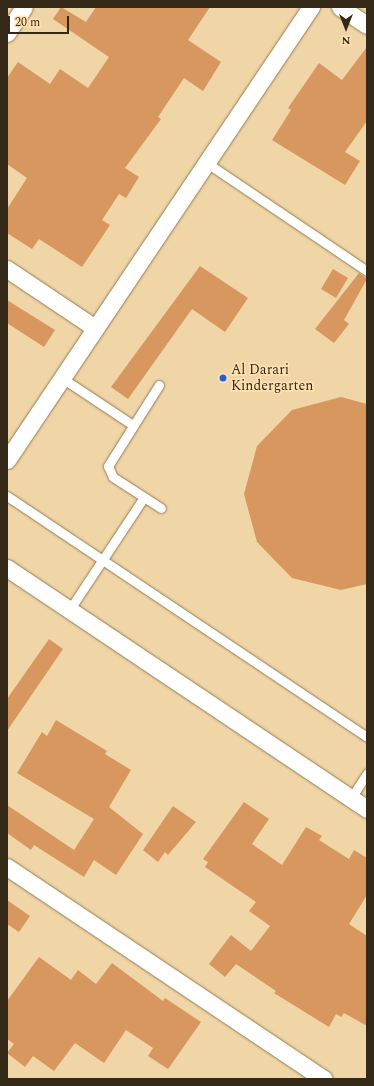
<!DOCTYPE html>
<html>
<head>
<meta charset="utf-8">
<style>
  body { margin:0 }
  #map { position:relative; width:374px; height:1086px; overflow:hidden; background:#f0d5a7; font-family:Spectral,serif }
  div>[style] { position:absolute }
  .building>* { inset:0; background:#d8975e }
  .roads { filter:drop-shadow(0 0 1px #957c50) drop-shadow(0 0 1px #957c50) }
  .service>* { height:9px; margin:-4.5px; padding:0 4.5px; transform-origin:4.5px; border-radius:4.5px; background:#fff }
  .minor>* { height:17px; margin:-8.5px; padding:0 8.5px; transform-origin:8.5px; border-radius:8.5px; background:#fff }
  .dots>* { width:11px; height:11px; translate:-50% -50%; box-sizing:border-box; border:2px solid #fee2b3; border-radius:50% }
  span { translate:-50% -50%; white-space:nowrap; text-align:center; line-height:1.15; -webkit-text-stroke:3px #fee2b3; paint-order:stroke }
  .poi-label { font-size:14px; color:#342917 }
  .left { translate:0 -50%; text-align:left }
  .frame { position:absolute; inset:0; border:8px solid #342917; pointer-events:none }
  .north { position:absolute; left:326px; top:8px; width:40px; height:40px; -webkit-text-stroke:3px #fee2b3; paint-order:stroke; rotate:180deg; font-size:11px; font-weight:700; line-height:16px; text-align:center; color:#342917 }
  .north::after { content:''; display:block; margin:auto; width:14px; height:18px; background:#342917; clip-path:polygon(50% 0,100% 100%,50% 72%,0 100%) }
  .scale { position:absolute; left:8px; top:16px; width:61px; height:18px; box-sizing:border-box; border:2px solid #342917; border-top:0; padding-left:5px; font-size:12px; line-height:14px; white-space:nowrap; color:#342917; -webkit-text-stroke:3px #fee2b3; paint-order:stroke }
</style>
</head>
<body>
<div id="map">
  <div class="building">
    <i style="clip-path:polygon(61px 7px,86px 22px,96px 7px,210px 7px,188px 40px,221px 62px,203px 91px,184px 78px,158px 117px,161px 119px,125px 168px,139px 177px,126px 198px,119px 194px,102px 220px,110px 225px,82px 267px,39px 239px,32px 249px,7px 233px,7px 209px,27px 178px,7px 164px,7px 78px,18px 62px,50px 84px,60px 69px,88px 88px,109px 57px,53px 19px)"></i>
    <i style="clip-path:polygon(367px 47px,367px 121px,345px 152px,360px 161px,345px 185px,272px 140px,291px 110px,288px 108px,319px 63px,342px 80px)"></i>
    <i style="clip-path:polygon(200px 266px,248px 298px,225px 332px,192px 309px,128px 399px,111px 387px)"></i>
    <i style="clip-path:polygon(333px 269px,348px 278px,336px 298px,321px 289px)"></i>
    <i style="clip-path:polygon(359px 273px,367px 279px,344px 320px,349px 324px,334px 343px,315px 329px)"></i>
    <i style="clip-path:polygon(7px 300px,55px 330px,44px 347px,7px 323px)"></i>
    <i style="clip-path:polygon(341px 397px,367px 404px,367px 584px,341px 590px,292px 578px,257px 542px,244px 494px,257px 446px,292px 410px)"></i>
    <i style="clip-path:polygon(49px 639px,63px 649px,7px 731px,7px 699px)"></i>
    <i style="clip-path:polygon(56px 720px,107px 751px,105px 754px,131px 770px,109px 807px,143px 834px,116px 875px,94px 860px,84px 877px,34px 845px,31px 850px,7px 833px,7px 805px,74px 850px,94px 819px,17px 773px,42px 732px,47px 736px)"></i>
    <i style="clip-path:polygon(244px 802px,269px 819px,252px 844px,282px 865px,306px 827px,322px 836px,319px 840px,349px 859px,354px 850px,367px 858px,367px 895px,349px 924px,367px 936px,367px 1026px,344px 1013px,341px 1017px,336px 1014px,329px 1027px,274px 993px,276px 991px,236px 964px,225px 977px,209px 964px,231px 935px,251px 951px,270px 926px,249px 911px,256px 902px,205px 867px,208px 862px,203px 859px)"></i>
    <i style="clip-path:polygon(173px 806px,196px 822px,168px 855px,165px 852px,158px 862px,143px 850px)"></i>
    <i style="clip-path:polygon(7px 900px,30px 916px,19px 932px,7px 924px)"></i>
    <i style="clip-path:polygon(39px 957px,71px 980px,78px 970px,96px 984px,112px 963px,163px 1001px,165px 998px,201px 1022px,168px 1069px,148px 1056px,153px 1048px,126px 1030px,104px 1063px,75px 1043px,54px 1071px,33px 1056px,25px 1067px,7px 1053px,14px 1044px,7px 1039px,7px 1001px)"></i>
  </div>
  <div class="roads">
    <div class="service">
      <i style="left:207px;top:163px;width:193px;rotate:34deg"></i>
      <i style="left:62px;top:378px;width:85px;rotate:33.5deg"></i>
      <i style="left:159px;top:385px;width:96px;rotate:122.2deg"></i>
      <i style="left:108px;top:466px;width:12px;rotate:66deg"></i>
      <i style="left:113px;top:477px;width:57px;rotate:32.9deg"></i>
      <i style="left:7px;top:496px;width:433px;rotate:33.8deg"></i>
      <i style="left:70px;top:609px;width:134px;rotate:-56.5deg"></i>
      <i style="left:351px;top:798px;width:30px;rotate:-57deg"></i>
    </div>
    <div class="minor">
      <i style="left:340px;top:7px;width:32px;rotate:34deg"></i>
      <i style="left:7px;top:33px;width:31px;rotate:-57deg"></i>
      <i style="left:7px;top:269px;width:106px;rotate:33.8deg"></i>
      <i style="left:7px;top:460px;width:546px;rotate:-56.14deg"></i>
      <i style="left:7px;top:568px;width:433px;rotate:33.8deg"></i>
      <i style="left:7px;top:867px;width:381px;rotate:33.8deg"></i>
    </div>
  </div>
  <div class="dots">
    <i style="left:223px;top:378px;background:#2662cf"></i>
  </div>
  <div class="poi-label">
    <span class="left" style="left:231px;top:378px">Al Darari<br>Kindergarten</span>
  </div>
  <div class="frame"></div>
  <div class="north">N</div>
  <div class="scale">20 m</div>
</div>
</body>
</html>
